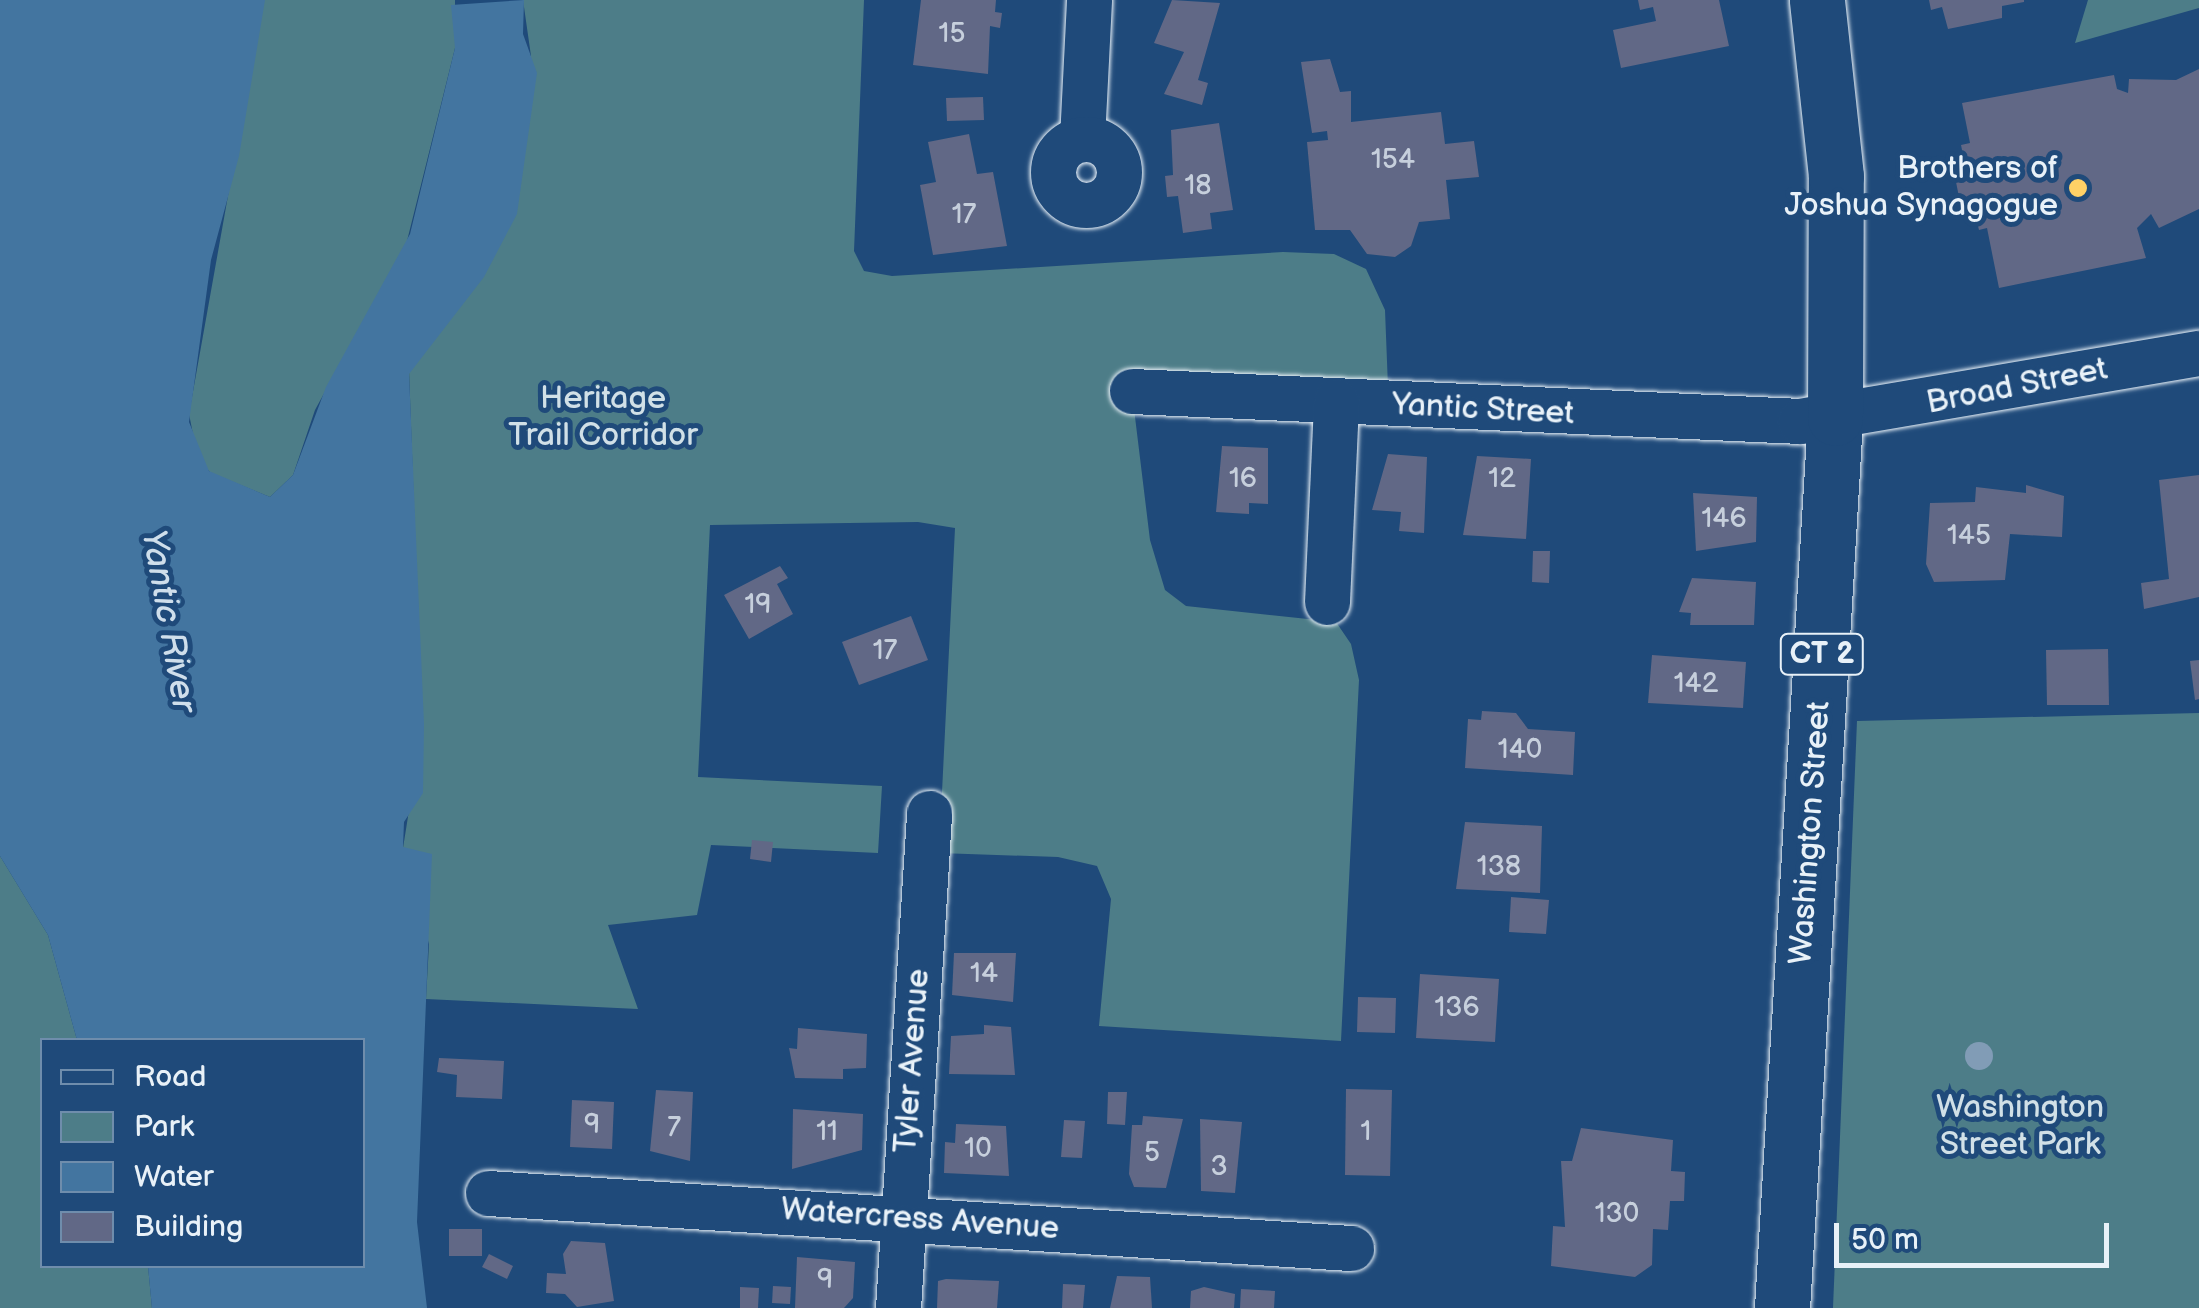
<!DOCTYPE html>
<html>
<head>
<meta charset="utf-8">
<style>
  body { margin:0 }
  #map { position:relative; width:2199px; height:1308px; overflow:hidden; background:#1f4a7a; font-family:"Balsamiq Sans",sans-serif }
  div>[style] { position:absolute }
  .green>* { inset:0; background:#4d7d88 }
  .water>* { inset:0; background:#4375a0 }
  .building>* { inset:0; background:#616886 }
  .roads { filter:drop-shadow(0 0 2px #e8f1f8) drop-shadow(0 0 2px #e8f1f8) }
  .minor>* { height:45px; margin:-22.5px; padding:0 22.5px; transform-origin:22.5px; border-radius:22.5px; background:#1f4a7a }
  .minor>.ring { margin:-22.5px; padding:0; box-sizing:content-box; background:none; border:45px solid #1f4a7a; border-radius:50% }
  .highway>* { height:55px; margin:-27.5px; padding:0 27.5px; transform-origin:27.5px; border-radius:27.5px; background:#1f4a7a }
  .trees>* { width:28px; height:28px; margin:-14px; border-radius:50%; background:#819cb6 }
  .dots>* { width:28px; height:28px; translate:-50% -50%; box-sizing:border-box; border:5px solid #1f4a7a; border-radius:50% }
  span { translate:-50% -50%; white-space:nowrap; text-align:center; line-height:1.15; -webkit-text-stroke:10px #1f4a7a; paint-order:stroke }
  .number-label { font-size:28px; color:#c6cfdc }
  .number-label span { -webkit-text-stroke-width:0 }
  .shield-label span { padding:2px 8px; background:#1f4a7a; border:2px solid; border-radius:8px; -webkit-text-stroke-width:0 }
  .shield-label { font-size:30px; color:#e8f1f8; font-weight:700 }
  .poi-label { font-size:32px; color:#e8f1f8 }
  .right { translate:-100% -50%; text-align:right }
  .street-label { font-size:32px; color:#e8f1f8 }
  .park-label { font-size:32px; color:#d1e0e7 }
  .water-label { font-size:35px; color:#cfdeeb; font-style:italic }
  .legend { position:absolute; left:40px; top:1038px; width:325px; height:230px; box-sizing:border-box; background:#1f4a7a; border:2px solid #6f8dac; margin:0; padding:12px 18px; list-style:none; font-size:30px; color:#e8f1f8 }
  .legend li { display:flex; align-items:center; gap:20px; height:50px }
  .legend b { width:50px; border:2px solid #6f8dac }
  .scale { position:absolute; left:1834px; top:1223px; width:275px; height:45px; box-sizing:border-box; border:5px solid #e8f1f8; border-top:0; padding-left:12px; font-size:30px; line-height:35px; white-space:nowrap; color:#e8f1f8; -webkit-text-stroke:8px #1f4a7a; paint-order:stroke }
</style>
</head>
<body>
<div id="map">
  <div class="green">
    <i style="clip-path:polygon(263px 0,455px 0,455px 48px,407px 241px,315px 410px,293px 475px,270px 497px,211px 473px,198px 459px,189px 414px)"></i>
    <i style="clip-path:polygon(523px 0,864px 0,854px 251px,864px 271px,892px 276px,1283px 252px,1334px 254px,1366px 269px,1385px 310px,1388px 387px,1131px 384px,1150px 540px,1165px 590px,1186px 606px,1336px 622px,1351px 644px,1359px 680px,1341px 1041px,1099px 1026px,1111px 899px,1097px 866px,1058px 857px,939px 853px,955px 528px,918px 522px,710px 525px,698px 777px,882px 786px,878px 853px,711px 845px,697px 915px,608px 925px,638px 1009px,426px 999px,429px 944px,403px 848px,422px 729px,409px 370px,446px 319px,519px 174px,531px 56px)"></i>
    <i style="clip-path:polygon(2088px 0,2199px 0,2199px 8px,2075px 43px)"></i>
    <i style="clip-path:polygon(2199px 713px,2199px 1308px,1833px 1308px,1857px 721px)"></i>
    <i style="clip-path:polygon(0 856px,48px 935px,77px 1040px,42px 1040px,42px 1266px,148px 1266px,152px 1308px,0 1308px)"></i>
  </div>
  <div class="water">
    <i style="clip-path:polygon(0 0,265px 0,239px 156px,211px 260px,189px 422px,209px 471px,270px 497px,293px 475px,326px 387px,410px 234px,455px 48px,451px 5px,524px 0,523px 34px,537px 73px,517px 214px,484px 277px,409px 374px,424px 724px,423px 793px,404px 822px,403px 847px,432px 854px,417px 1222px,427px 1308px,152px 1308px,148px 1266px,362px 1266px,362px 1040px,77px 1040px,48px 935px,0 856px)"></i>
  </div>
  <div class="building">
    <i style="clip-path:polygon(921px 0,996px 0,995px 12px,1002px 13px,1000px 28px,990px 26px,988px 74px,913px 65px)"></i>
    <i style="clip-path:polygon(1172px 0,1220px 3px,1198px 80px,1208px 83px,1202px 105px,1164px 94px,1184px 52px,1154px 43px)"></i>
    <i style="clip-path:polygon(1638px 0,1719px 0,1729px 46px,1621px 68px,1613px 30px,1656px 21px,1653px 7px,1640px 10px)"></i>
    <i style="clip-path:polygon(1929px 0,2024px 0,2024px 2px,2002px 6px,2002px 18px,1948px 29px,1942px 7px,1931px 10px)"></i>
    <i style="clip-path:polygon(1330px 59px,1340px 92px,1351px 91px,1351px 122px,1441px 112px,1445px 144px,1474px 141px,1479px 177px,1446px 180px,1450px 219px,1419px 222px,1411px 246px,1395px 257px,1367px 254px,1350px 230px,1315px 230px,1307px 142px,1328px 140px,1327px 131px,1312px 133px,1301px 62px)"></i>
    <i style="clip-path:polygon(2199px 69px,2199px 209px,2159px 228px,2151px 214px,2137px 228px,2146px 258px,1999px 288px,1987px 228px,1979px 230px,1974px 210px,1962px 212px,1953px 167px,1965px 165px,1961px 145px,1970px 143px,1962px 103px,2114px 75px,2117px 89px,2128px 93px,2129px 79px,2176px 80px)"></i>
    <i style="clip-path:polygon(983px 97px,984px 120px,947px 121px,946px 98px)"></i>
    <i style="clip-path:polygon(1219px 123px,1233px 210px,1210px 213px,1212px 229px,1183px 233px,1178px 196px,1167px 197px,1165px 176px,1173px 175px,1171px 130px)"></i>
    <i style="clip-path:polygon(969px 134px,977px 174px,993px 172px,1007px 246px,933px 255px,920px 185px,936px 182px,928px 142px)"></i>
    <i style="clip-path:polygon(1222px 446px,1268px 448px,1268px 504px,1249px 503px,1249px 514px,1216px 512px)"></i>
    <i style="clip-path:polygon(1388px 454px,1427px 457px,1424px 533px,1399px 531px,1401px 512px,1372px 510px)"></i>
    <i style="clip-path:polygon(1477px 456px,1531px 459px,1526px 539px,1463px 535px)"></i>
    <i style="clip-path:polygon(2199px 475px,2199px 597px,2144px 609px,2141px 583px,2169px 579px,2159px 480px)"></i>
    <i style="clip-path:polygon(2026px 485px,2064px 496px,2062px 537px,2010px 534px,2005px 580px,1934px 582px,1926px 564px,1930px 503px,1975px 502px,1976px 487px,2026px 493px)"></i>
    <i style="clip-path:polygon(1693px 493px,1757px 497px,1756px 542px,1696px 551px)"></i>
    <i style="clip-path:polygon(1533px 551px,1550px 551px,1549px 583px,1532px 582px)"></i>
    <i style="clip-path:polygon(780px 566px,788px 578px,777px 584px,793px 614px,749px 639px,724px 595px)"></i>
    <i style="clip-path:polygon(1692px 578px,1756px 582px,1754px 625px,1690px 625px,1691px 613px,1679px 612px)"></i>
    <i style="clip-path:polygon(911px 616px,928px 660px,859px 685px,842px 642px)"></i>
    <i style="clip-path:polygon(2108px 649px,2109px 705px,2047px 705px,2046px 650px)"></i>
    <i style="clip-path:polygon(1652px 655px,1746px 662px,1743px 708px,1648px 703px)"></i>
    <i style="clip-path:polygon(2199px 660px,2199px 699px,2195px 700px,2190px 661px)"></i>
    <i style="clip-path:polygon(1482px 711px,1516px 713px,1528px 729px,1575px 732px,1573px 775px,1465px 768px,1468px 719px,1481px 720px)"></i>
    <i style="clip-path:polygon(1465px 822px,1542px 826px,1540px 893px,1456px 889px)"></i>
    <i style="clip-path:polygon(752px 840px,773px 842px,771px 862px,750px 859px)"></i>
    <i style="clip-path:polygon(1511px 897px,1549px 900px,1546px 934px,1509px 932px)"></i>
    <i style="clip-path:polygon(954px 953px,1016px 953px,1013px 1002px,952px 995px)"></i>
    <i style="clip-path:polygon(1420px 974px,1499px 979px,1495px 1042px,1416px 1038px)"></i>
    <i style="clip-path:polygon(1358px 997px,1396px 998px,1395px 1033px,1357px 1032px)"></i>
    <i style="clip-path:polygon(984px 1025px,1011px 1027px,1015px 1075px,949px 1074px,951px 1036px,984px 1034px)"></i>
    <i style="clip-path:polygon(798px 1028px,867px 1034px,866px 1068px,843px 1069px,843px 1079px,795px 1078px,789px 1048px,797px 1049px)"></i>
    <i style="clip-path:polygon(439px 1058px,504px 1061px,502px 1099px,456px 1097px,457px 1075px,437px 1072px)"></i>
    <i style="clip-path:polygon(1346px 1089px,1392px 1090px,1390px 1176px,1345px 1175px)"></i>
    <i style="clip-path:polygon(656px 1090px,693px 1092px,690px 1161px,650px 1151px)"></i>
    <i style="clip-path:polygon(1108px 1092px,1127px 1092px,1125px 1125px,1107px 1124px)"></i>
    <i style="clip-path:polygon(572px 1100px,614px 1102px,612px 1149px,570px 1147px)"></i>
    <i style="clip-path:polygon(793px 1109px,863px 1114px,862px 1150px,792px 1169px)"></i>
    <i style="clip-path:polygon(1143px 1116px,1183px 1119px,1166px 1188px,1134px 1187px,1129px 1174px,1132px 1125px,1142px 1125px)"></i>
    <i style="clip-path:polygon(1200px 1119px,1242px 1122px,1235px 1193px,1201px 1191px)"></i>
    <i style="clip-path:polygon(1064px 1120px,1085px 1121px,1082px 1158px,1061px 1157px)"></i>
    <i style="clip-path:polygon(956px 1124px,1006px 1126px,1009px 1176px,944px 1173px,945px 1142px,955px 1143px)"></i>
    <i style="clip-path:polygon(1581px 1128px,1673px 1140px,1671px 1171px,1685px 1172px,1684px 1201px,1670px 1201px,1668px 1230px,1653px 1229px,1652px 1265px,1635px 1277px,1551px 1266px,1553px 1226px,1565px 1227px,1561px 1161px,1572px 1161px)"></i>
    <i style="clip-path:polygon(449px 1229px,482px 1229px,482px 1256px,449px 1256px)"></i>
    <i style="clip-path:polygon(571px 1241px,605px 1243px,614px 1301px,577px 1307px,565px 1294px,546px 1293px,547px 1273px,566px 1274px,563px 1254px)"></i>
    <i style="clip-path:polygon(489px 1254px,513px 1266px,507px 1279px,482px 1267px)"></i>
    <i style="clip-path:polygon(797px 1257px,855px 1262px,853px 1298px,844px 1308px,795px 1308px)"></i>
    <i style="clip-path:polygon(1117px 1276px,1150px 1277px,1152px 1308px,1110px 1308px)"></i>
    <i style="clip-path:polygon(946px 1279px,999px 1281px,997px 1308px,937px 1308px,938px 1281px)"></i>
    <i style="clip-path:polygon(1063px 1284px,1085px 1285px,1083px 1308px,1062px 1308px)"></i>
    <i style="clip-path:polygon(773px 1286px,791px 1287px,790px 1304px,772px 1303px)"></i>
    <i style="clip-path:polygon(740px 1287px,759px 1288px,758px 1308px,740px 1308px)"></i>
    <i style="clip-path:polygon(1204px 1287px,1235px 1294px,1234px 1308px,1190px 1308px,1191px 1291px)"></i>
    <i style="clip-path:polygon(1241px 1289px,1275px 1291px,1274px 1308px,1240px 1308px)"></i>
  </div>
  <div class="roads">
    <div class="minor">
      <i style="left:1082px;top:139px;width:139px;rotate:-87.1deg"></i>
      <i class="ring" style="left:1053px;top:139px;width:21px;height:21px"></i>
      <i style="left:1132px;top:391px;width:669px;rotate:2.57deg"></i>
      <i style="left:1800px;top:421px;width:405px;rotate:-9.7deg"></i>
      <i style="left:1327px;top:602px;width:201px;rotate:-87.4deg"></i>
      <i style="left:488px;top:1193px;width:865px;rotate:3.65deg"></i>
      <i style="left:898px;top:1308px;width:496px;rotate:-86.4deg"></i>
    </div>
    <div class="highway">
      <i style="left:1782px;top:1308px;width:892px;rotate:-86.59deg"></i>
      <i style="left:1835px;top:418px;width:242px;rotate:-89.8deg"></i>
      <i style="left:1836px;top:176px;width:177px;rotate:-96.2deg"></i>
    </div>
  </div>
  <div class="trees">
    <i style="left:1979px;top:1056px"></i>
  </div>
  <div class="dots">
    <i style="left:2078px;top:188px;background:#ffd166"></i>
  </div>
  <div class="number-label">
    <span style="left:952px;top:34px">15</span>
    <span style="left:1393px;top:160px">154</span>
    <span style="left:1198px;top:186px">18</span>
    <span style="left:964px;top:215px">17</span>
    <span style="left:1243px;top:479px">16</span>
    <span style="left:1502px;top:479px">12</span>
    <span style="left:1724px;top:519px">146</span>
    <span style="left:1969px;top:536px">145</span>
    <span style="left:758px;top:605px">19</span>
    <span style="left:885px;top:651px">17</span>
    <span style="left:1696px;top:684px">142</span>
    <span style="left:1520px;top:750px">140</span>
    <span style="left:1499px;top:867px">138</span>
    <span style="left:984px;top:974px">14</span>
    <span style="left:1457px;top:1008px">136</span>
    <span style="left:592px;top:1125px">9</span>
    <span style="left:674px;top:1128px">7</span>
    <span style="left:827px;top:1132px">11</span>
    <span style="left:1366px;top:1132px">1</span>
    <span style="left:978px;top:1149px">10</span>
    <span style="left:1152px;top:1153px">5</span>
    <span style="left:1219px;top:1167px">3</span>
    <span style="left:1617px;top:1214px">130</span>
    <span style="left:825px;top:1280px">9</span>
  </div>
  <div class="shield-label">
    <span style="left:1822px;top:654px">CT 2</span>
  </div>
  <div class="poi-label">
    <span class="right" style="left:2058px;top:188px">Brothers of<br>Joshua Synagogue</span>
  </div>
  <div class="street-label">
    <span style="left:2017px;top:387px;rotate:-11deg">Broad Street</span>
    <span style="left:1483px;top:410px;rotate:3deg">Yantic Street</span>
    <span style="left:1811px;top:833px;rotate:-86deg">Washington Street</span>
    <span style="left:913px;top:1061px;rotate:-86deg">Tyler Avenue</span>
    <span style="left:920px;top:1220px;rotate:4deg">Watercress Avenue</span>
  </div>
  <div class="park-label">
    <span style="left:603px;top:418px">Heritage<br>Trail Corridor</span>
    <span style="left:2020px;top:1127px">Washington<br>Street Park</span>
  </div>
  <div class="water-label">
    <span style="left:168px;top:621px;rotate:80deg">Yantic River</span>
  </div>
  <ul class="legend">
  <li><b style="height:12px;background:#1f4a7a"></b>Road</li>
  <li><b style="height:28px;background:#4d7d88"></b>Park</li>
  <li><b style="height:28px;background:#4375a0"></b>Water</li>
  <li><b style="height:28px;background:#616886"></b>Building</li>
  </ul>
  <div class="scale">50 m</div>
</div>
</body>
</html>
